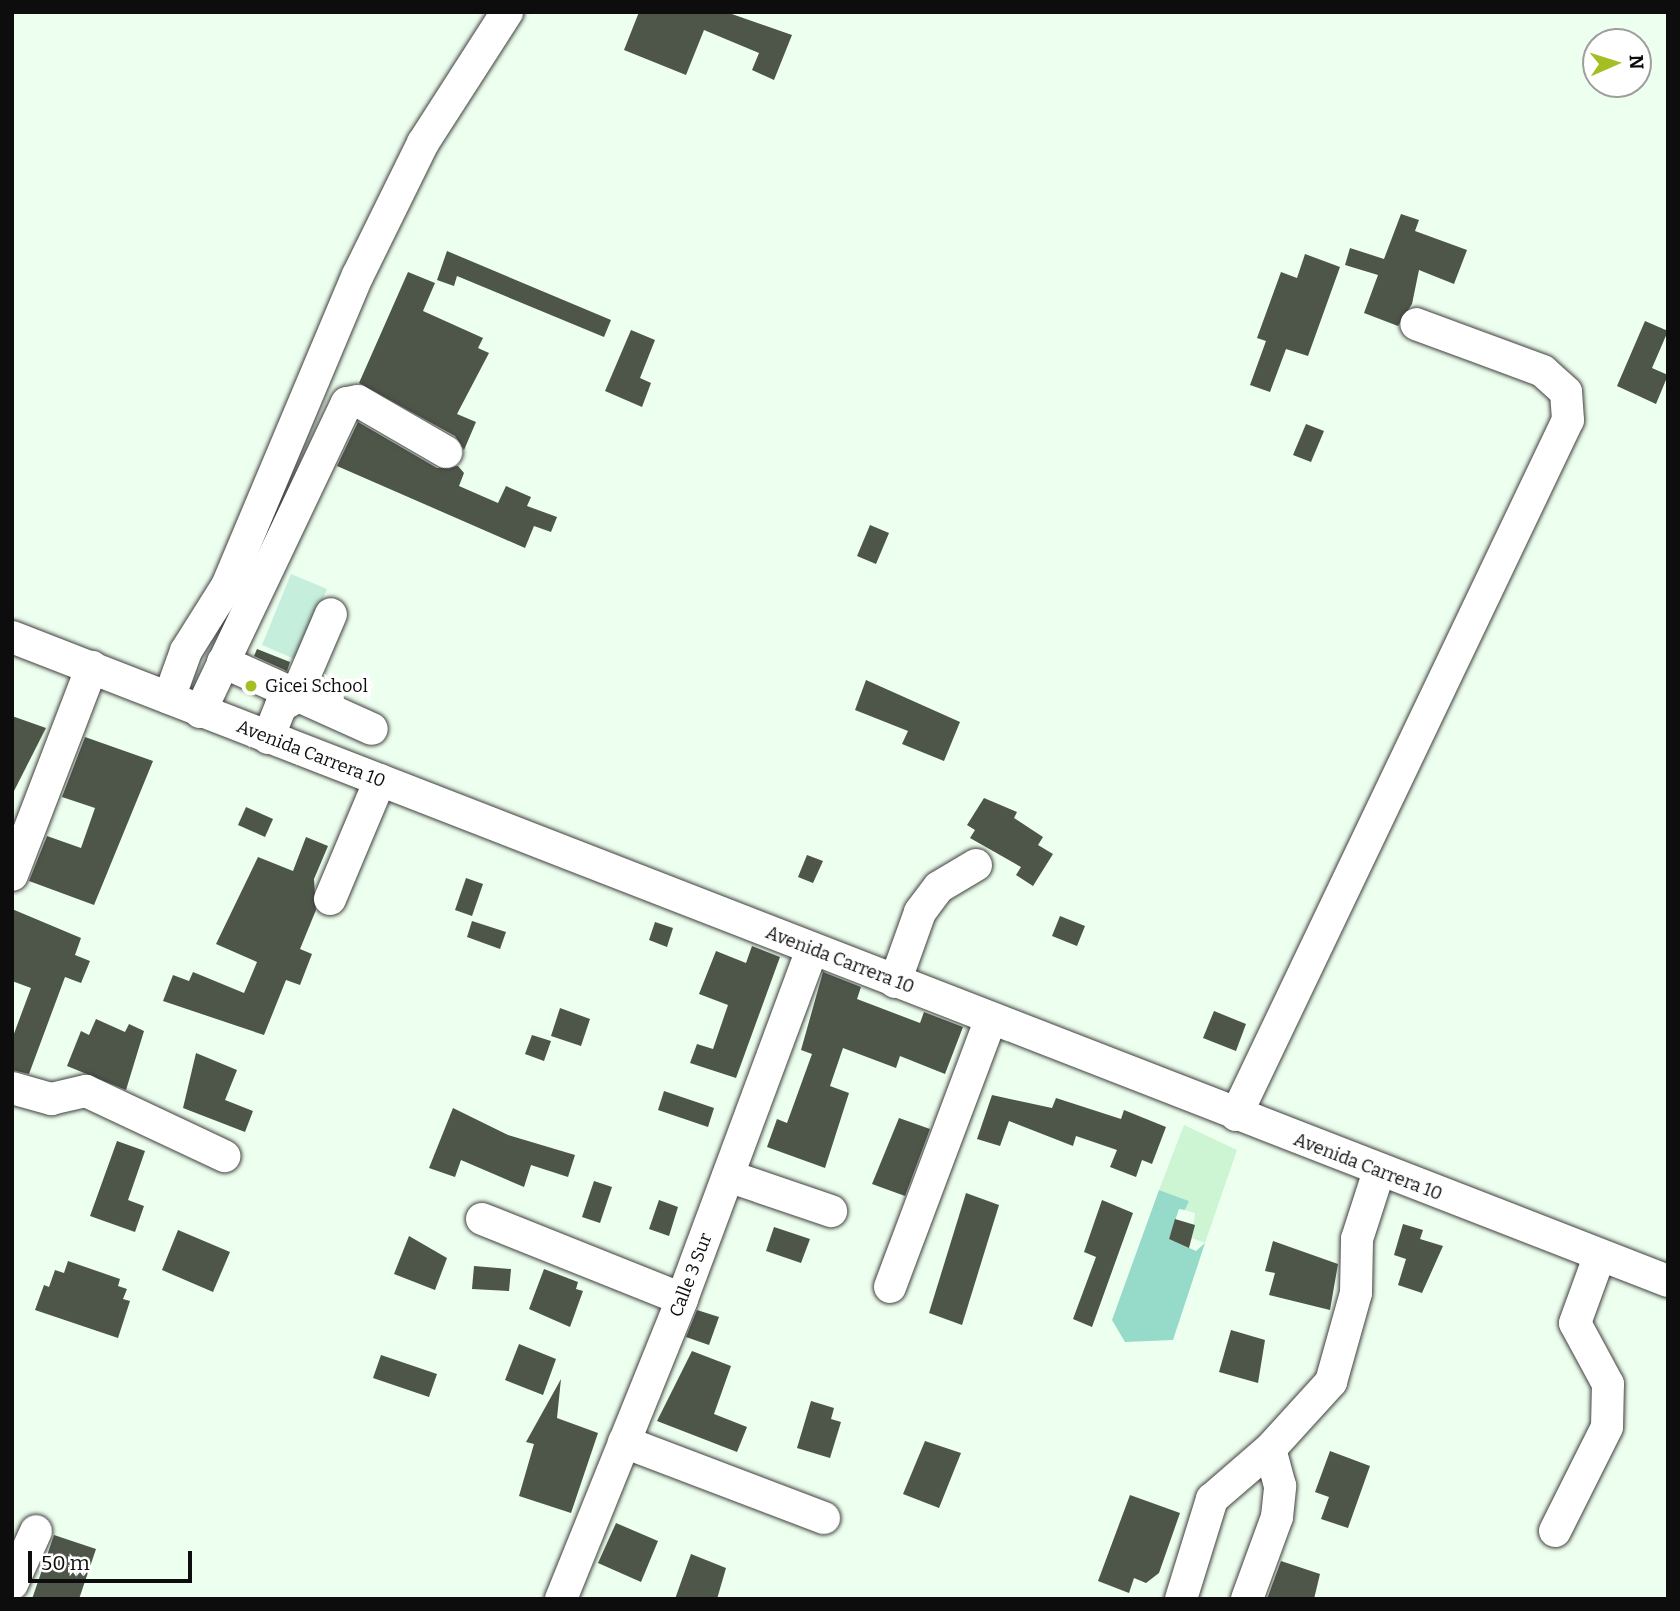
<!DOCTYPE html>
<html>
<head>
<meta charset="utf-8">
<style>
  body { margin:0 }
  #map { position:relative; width:1680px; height:1611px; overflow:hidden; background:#edffee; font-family:Bitter,serif }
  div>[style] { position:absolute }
  .farmland>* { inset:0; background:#cdf5d3 }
  .forest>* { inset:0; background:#96daca }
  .pitch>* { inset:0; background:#c6eedd }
  .building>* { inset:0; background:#4e5649 }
  .roads { filter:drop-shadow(0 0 2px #404040) drop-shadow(0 0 2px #404040) }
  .minor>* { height:32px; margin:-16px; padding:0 16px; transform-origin:16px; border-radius:16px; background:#fff }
  .dots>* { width:19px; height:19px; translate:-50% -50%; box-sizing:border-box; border:4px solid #fff; border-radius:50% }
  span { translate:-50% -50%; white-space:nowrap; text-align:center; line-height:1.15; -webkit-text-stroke:7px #fff; paint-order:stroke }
  .poi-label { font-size:18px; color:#0d0d0d }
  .left { translate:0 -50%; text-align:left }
  .street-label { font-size:18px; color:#0d0d0d }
  .frame { position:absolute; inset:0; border:14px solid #0d0d0d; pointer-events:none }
  .north { position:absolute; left:1582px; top:28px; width:70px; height:70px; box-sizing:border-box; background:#fff; border:2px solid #9e9e9e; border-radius:50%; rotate:87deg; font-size:19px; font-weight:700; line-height:28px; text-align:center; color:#0d0d0d }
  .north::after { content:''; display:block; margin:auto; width:24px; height:32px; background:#a4bf24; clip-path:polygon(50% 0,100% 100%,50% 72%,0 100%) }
  .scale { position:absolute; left:28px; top:1551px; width:164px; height:32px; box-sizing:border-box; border:4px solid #0d0d0d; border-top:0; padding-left:9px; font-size:21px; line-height:24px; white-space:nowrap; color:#0d0d0d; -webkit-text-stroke:5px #fff; paint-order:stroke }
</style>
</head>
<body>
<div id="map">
  <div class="farmland">
    <i style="clip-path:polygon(1184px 1125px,1237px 1150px,1205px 1243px,1192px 1238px,1195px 1213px,1185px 1210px,1189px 1201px,1159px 1190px)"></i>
  </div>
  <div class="forest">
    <i style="clip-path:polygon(1159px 1190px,1189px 1201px,1185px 1210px,1179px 1209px,1169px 1239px,1196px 1251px,1205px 1243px,1173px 1340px,1125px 1342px,1112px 1320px)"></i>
  </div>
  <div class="pitch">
    <i style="clip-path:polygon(291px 574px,327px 589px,297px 660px,262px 645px)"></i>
  </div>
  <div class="building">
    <i style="clip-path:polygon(639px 12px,726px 12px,792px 35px,774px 80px,752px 70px,759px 53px,704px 30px,686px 75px,624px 50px)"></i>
    <i style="clip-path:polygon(1401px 214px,1419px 220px,1415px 231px,1467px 250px,1454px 284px,1419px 270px,1412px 304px,1398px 326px,1364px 313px,1378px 275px,1345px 265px,1350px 248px,1384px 259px)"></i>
    <i style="clip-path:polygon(447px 251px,611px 320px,604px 337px,457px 276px,454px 286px,437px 280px)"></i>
    <i style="clip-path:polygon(1305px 254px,1340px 267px,1308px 356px,1286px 349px,1270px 392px,1250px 385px,1266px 341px,1257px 338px,1281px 272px,1297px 278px)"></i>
    <i style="clip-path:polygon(408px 272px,435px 283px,423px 311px,483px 338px,478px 348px,489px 353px,457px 414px,476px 422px,464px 450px,455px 436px,359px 383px)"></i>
    <i style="clip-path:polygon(1645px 321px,1668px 331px,1652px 368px,1668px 375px,1656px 404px,1617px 386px)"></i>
    <i style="clip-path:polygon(631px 330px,655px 340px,640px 378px,651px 383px,642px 407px,605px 391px)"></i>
    <i style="clip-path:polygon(358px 422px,437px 468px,458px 466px,464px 473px,459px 486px,498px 503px,506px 486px,531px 497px,527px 506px,557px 517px,551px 532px,534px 526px,525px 548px,337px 466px)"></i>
    <i style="clip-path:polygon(1306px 424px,1324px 431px,1311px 462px,1293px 455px)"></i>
    <i style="clip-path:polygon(870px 525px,889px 533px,876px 564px,857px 556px)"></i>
    <i style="clip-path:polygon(257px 649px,290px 662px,287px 671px,254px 656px)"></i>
    <i style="clip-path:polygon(866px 680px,960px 722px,944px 761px,902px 744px,908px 731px,855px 710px)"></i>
    <i style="clip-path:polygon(12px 716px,46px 728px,14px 791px,12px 790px)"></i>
    <i style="clip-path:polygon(85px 737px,153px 761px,94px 905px,29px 881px,47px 836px,81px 848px,95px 808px,62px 797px)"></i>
    <i style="clip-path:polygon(984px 798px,1017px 812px,1014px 818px,1043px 837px,1038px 845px,1053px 854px,1033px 886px,1016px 875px,1021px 867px,970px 838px,975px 830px,967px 825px)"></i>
    <i style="clip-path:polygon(246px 807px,273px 819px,265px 837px,238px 825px)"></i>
    <i style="clip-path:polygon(306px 837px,328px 846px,314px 879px,316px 910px,300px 949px,312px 954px,300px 985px,286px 980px,264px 1035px,163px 1001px,173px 975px,189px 981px,193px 972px,244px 993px,257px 962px,216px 944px,258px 857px,293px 871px)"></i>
    <i style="clip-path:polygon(807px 855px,823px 861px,813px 883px,798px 877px)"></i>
    <i style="clip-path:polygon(466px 878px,483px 884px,472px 916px,455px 910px)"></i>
    <i style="clip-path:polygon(12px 909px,81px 938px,75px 955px,90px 961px,81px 983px,65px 977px,29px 1074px,12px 1070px,12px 1039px,31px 988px,12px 981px)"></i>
    <i style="clip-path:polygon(1060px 916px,1085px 926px,1077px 946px,1052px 936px)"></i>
    <i style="clip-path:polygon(472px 921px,506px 932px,500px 949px,467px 937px)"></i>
    <i style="clip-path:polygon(655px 922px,673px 928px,667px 947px,649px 940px)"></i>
    <i style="clip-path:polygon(752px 946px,780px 957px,736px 1078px,690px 1063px,697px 1044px,713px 1049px,728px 1005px,699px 994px,716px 951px,746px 963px)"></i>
    <i style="clip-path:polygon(823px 972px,861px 987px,857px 999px,920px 1023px,924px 1012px,963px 1027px,945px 1074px,900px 1056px,896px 1068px,843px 1048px,830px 1086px,849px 1093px,825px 1168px,767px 1147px,777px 1119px,787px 1123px,812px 1054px,801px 1050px)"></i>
    <i style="clip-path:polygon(560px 1008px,590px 1019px,581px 1046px,551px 1036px)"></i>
    <i style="clip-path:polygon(1214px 1011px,1246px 1024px,1236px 1051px,1203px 1038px)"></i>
    <i style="clip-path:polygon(96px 1019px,125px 1032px,129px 1024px,144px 1031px,126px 1090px,67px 1066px,81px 1031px,89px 1035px)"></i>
    <i style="clip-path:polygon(532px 1035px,551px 1041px,544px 1061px,525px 1054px)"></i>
    <i style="clip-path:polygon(196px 1053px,237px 1070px,225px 1100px,253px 1111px,245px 1132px,183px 1108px)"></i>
    <i style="clip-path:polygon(664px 1091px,714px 1108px,708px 1127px,658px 1110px)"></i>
    <i style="clip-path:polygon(992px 1095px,1052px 1108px,1056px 1098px,1121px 1119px,1124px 1110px,1166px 1127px,1152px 1164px,1142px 1160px,1136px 1177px,1110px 1167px,1117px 1150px,1076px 1136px,1073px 1146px,1009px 1121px,1000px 1146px,977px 1139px)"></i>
    <i style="clip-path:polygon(453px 1108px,508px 1135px,575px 1155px,568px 1177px,531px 1165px,524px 1187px,461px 1160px,455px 1177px,429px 1168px)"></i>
    <i style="clip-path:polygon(899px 1118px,930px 1129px,905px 1196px,872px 1184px)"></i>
    <i style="clip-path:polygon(117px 1141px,145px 1151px,128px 1200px,144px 1206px,135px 1232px,90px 1216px)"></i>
    <i style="clip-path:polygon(594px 1181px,612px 1187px,600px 1223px,582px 1217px)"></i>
    <i style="clip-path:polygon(966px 1193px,999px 1205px,962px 1325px,929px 1313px)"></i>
    <i style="clip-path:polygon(659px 1200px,678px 1207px,669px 1236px,649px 1229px)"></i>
    <i style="clip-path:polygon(1102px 1200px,1133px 1213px,1092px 1327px,1073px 1319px,1096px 1257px,1084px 1252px)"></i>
    <i style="clip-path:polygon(1175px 1219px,1195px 1225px,1189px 1248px,1169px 1239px)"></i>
    <i style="clip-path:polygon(1403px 1224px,1423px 1230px,1420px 1239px,1443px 1246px,1422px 1293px,1398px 1285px,1406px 1259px,1394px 1255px)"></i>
    <i style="clip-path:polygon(774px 1227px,810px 1239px,801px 1263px,766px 1251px)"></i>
    <i style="clip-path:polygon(178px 1230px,230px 1252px,213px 1292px,162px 1270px)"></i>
    <i style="clip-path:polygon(409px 1236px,447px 1258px,435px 1290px,394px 1274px)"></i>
    <i style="clip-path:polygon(1273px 1241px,1338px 1264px,1330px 1310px,1269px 1295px,1275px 1273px,1265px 1271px)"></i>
    <i style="clip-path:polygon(68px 1261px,120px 1279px,118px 1286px,127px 1289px,123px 1299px,130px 1301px,118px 1338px,35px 1310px,44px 1285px,49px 1287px,55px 1270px,64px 1273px)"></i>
    <i style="clip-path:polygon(474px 1266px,511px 1269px,509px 1291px,472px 1289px)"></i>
    <i style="clip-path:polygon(544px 1269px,578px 1282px,576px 1289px,583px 1291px,570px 1327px,529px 1309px)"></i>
    <i style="clip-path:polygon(697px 1310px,719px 1317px,709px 1345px,686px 1337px)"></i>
    <i style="clip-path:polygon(1231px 1330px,1265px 1340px,1258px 1383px,1219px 1372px)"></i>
    <i style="clip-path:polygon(519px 1344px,556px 1359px,543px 1395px,505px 1380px)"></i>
    <i style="clip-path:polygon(692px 1351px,731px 1366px,714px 1414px,747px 1427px,737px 1452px,657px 1421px)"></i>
    <i style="clip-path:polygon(381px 1355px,437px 1374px,429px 1397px,373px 1378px)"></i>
    <i style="clip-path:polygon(561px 1379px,557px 1418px,598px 1433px,571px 1513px,519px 1496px,534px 1444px,526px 1442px)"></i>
    <i style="clip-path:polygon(811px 1401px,834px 1408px,831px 1419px,841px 1422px,830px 1458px,797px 1448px)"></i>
    <i style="clip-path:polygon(925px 1441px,961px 1453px,939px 1508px,903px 1494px)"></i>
    <i style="clip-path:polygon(1330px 1451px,1370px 1466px,1348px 1528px,1321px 1519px,1329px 1497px,1315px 1492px)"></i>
    <i style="clip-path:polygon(1130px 1495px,1180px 1513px,1159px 1573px,1146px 1583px,1134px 1578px,1129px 1593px,1098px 1581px)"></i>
    <i style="clip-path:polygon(616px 1523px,658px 1541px,641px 1582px,598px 1563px)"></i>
    <i style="clip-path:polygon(54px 1535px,96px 1549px,79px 1599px,32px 1599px)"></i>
    <i style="clip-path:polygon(691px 1554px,726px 1568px,717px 1599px,675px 1599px)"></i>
    <i style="clip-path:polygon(1281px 1561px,1320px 1574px,1314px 1599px,1267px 1599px)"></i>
  </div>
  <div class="roads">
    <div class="minor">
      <i style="left:12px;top:637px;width:1777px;rotate:21.25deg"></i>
      <i style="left:223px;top:662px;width:163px;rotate:24.2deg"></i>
      <i style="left:169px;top:698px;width:50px;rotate:-70.1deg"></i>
      <i style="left:186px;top:651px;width:77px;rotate:-57.8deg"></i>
      <i style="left:227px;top:586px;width:337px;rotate:-67.2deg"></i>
      <i style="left:358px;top:275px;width:147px;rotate:-63.8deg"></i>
      <i style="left:423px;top:143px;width:156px;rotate:-57.3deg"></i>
      <i style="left:200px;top:712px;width:342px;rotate:-64.6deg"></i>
      <i style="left:347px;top:403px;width:11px;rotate:-10deg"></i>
      <i style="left:358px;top:401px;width:102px;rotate:30.1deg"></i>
      <i style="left:268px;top:738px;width:35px;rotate:-68deg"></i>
      <i style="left:281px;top:706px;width:16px;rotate:-30deg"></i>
      <i style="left:295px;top:698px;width:91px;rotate:-66.8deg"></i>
      <i style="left:12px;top:875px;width:223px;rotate:-69deg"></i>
      <i style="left:330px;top:899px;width:129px;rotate:-67.2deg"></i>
      <i style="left:895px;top:982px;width:74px;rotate:-70.3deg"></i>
      <i style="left:920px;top:912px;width:31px;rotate:-53deg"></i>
      <i style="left:939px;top:887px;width:43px;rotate:-30.7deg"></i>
      <i style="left:12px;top:1088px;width:41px;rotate:15.8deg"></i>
      <i style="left:51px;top:1099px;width:36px;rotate:-13deg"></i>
      <i style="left:86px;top:1091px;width:153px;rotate:25.2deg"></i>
      <i style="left:1236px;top:1115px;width:770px;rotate:-64.47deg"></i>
      <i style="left:1568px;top:420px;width:28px;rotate:-94deg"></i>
      <i style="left:1566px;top:392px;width:31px;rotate:-138deg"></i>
      <i style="left:1543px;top:371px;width:135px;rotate:-159.7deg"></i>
      <i style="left:728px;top:1176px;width:109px;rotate:18.8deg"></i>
      <i style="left:482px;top:1219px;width:215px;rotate:21.8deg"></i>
      <i style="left:890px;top:1287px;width:286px;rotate:-69.4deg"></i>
      <i style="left:624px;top:1442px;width:214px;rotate:20.8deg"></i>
      <i style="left:1555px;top:1531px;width:116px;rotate:-63.4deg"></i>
      <i style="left:1607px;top:1427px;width:43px;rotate:-88.7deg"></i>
      <i style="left:1608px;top:1384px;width:69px;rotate:-118.4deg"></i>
      <i style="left:1575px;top:1323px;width:70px;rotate:-70deg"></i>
      <i style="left:12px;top:1584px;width:58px;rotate:-65.6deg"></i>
      <i style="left:561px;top:1599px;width:323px;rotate:-68deg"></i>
      <i style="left:682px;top:1299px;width:373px;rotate:-69.6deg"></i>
      <i style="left:1181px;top:1599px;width:105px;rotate:-72.8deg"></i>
      <i style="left:1212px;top:1499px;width:77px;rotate:-40.8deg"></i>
      <i style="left:1270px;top:1449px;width:91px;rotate:-47.7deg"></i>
      <i style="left:1331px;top:1382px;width:92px;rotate:-74.3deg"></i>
      <i style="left:1356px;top:1293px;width:54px;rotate:-88.9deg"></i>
      <i style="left:1357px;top:1239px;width:71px;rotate:-72.1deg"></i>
      <i style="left:1247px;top:1599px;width:87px;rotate:-69.9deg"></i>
      <i style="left:1277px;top:1517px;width:31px;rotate:-84deg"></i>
      <i style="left:1280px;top:1486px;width:38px;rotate:-105deg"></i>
    </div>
  </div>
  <div class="dots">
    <i style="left:251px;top:686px;background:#a4bf24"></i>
  </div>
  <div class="poi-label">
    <span class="left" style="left:265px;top:686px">Gicei School</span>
  </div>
  <div class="street-label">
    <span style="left:311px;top:754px;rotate:21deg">Avenida Carrera 10</span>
    <span style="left:840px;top:960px;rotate:21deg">Avenida Carrera 10</span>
    <span style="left:1368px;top:1167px;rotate:21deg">Avenida Carrera 10</span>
    <span style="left:691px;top:1275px;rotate:-69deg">Calle 3 Sur</span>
  </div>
  <div class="frame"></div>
  <div class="north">N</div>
  <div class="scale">50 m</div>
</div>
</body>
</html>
